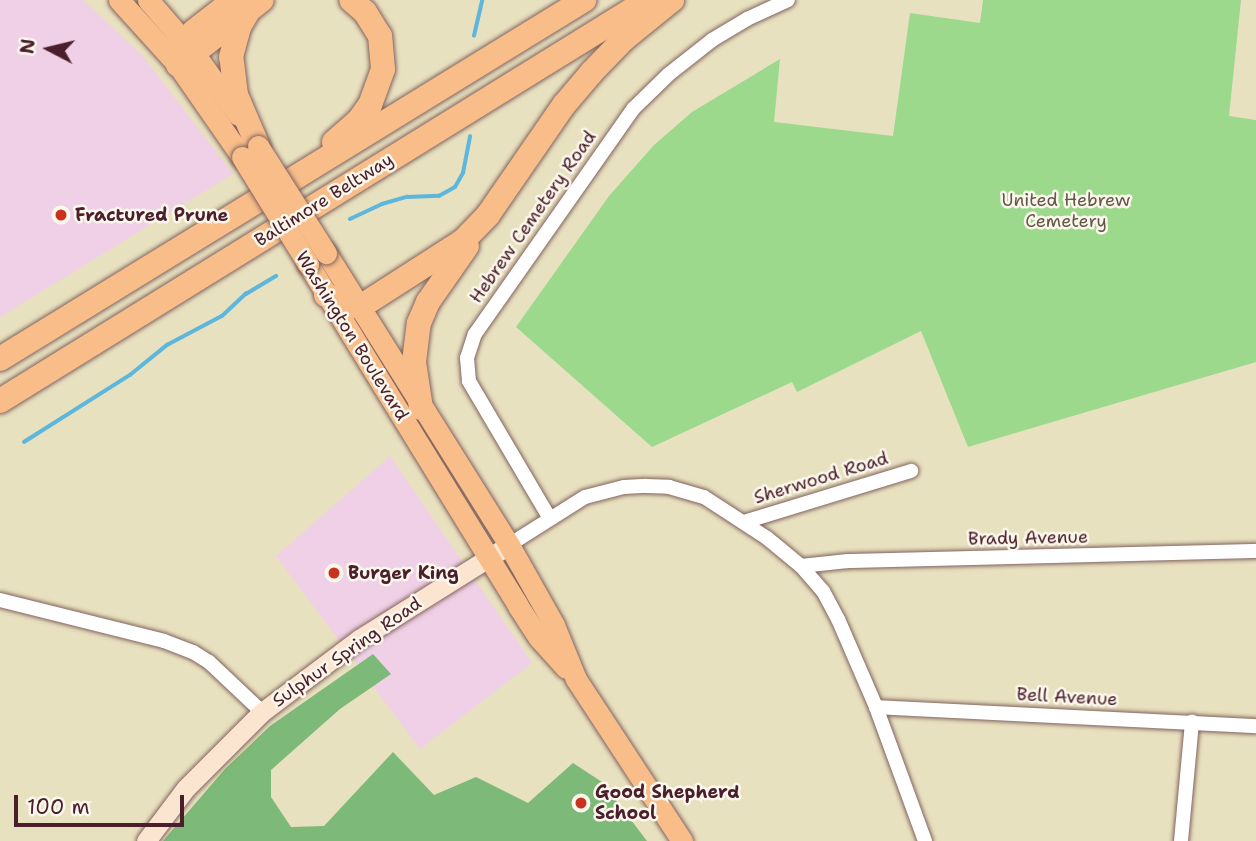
<!DOCTYPE html>
<html>
<head>
<meta charset="utf-8">
<style>
  body { margin:0 }
  #map { position:relative; width:1256px; height:841px; overflow:hidden; background:#e8e1bf; font-family:"Shantell Sans",sans-serif }
  div>[style] { position:absolute }
  .built>* { inset:0; background:#efd0e6 }
  .green>* { inset:0; background:#9cd98d }
  .forest>* { inset:0; background:#7db978 }
  .stream>* { height:3.5px; margin:-1.75px; padding:0 1.75px; transform-origin:1.75px; border-radius:1.75px; background:#5db6db }
  .roads { filter:drop-shadow(0 0 2px #81635f) drop-shadow(0 0 2px #81635f) }
  .minor>* { height:14px; margin:-7px; padding:0 7px; transform-origin:7px; border-radius:7px; background:#fff }
  .secondary>* { height:19px; margin:-9.5px; padding:0 9.5px; transform-origin:9.5px; border-radius:9.5px; background:#fce5d0 }
  .primary>* { height:21px; margin:-10.5px; padding:0 10.5px; transform-origin:10.5px; border-radius:10.5px; background:#f8bd89 }
  .motorway>* { height:24px; margin:-12px; padding:0 12px; transform-origin:12px; border-radius:12px; background:#f8bd89 }
  .bridges { filter:drop-shadow(0 0 2px #81635f) drop-shadow(0 0 2px #81635f) }
  .primary-bridge>* { height:21px; margin:-10.5px; padding:0 10.5px; transform-origin:10.5px; border-radius:10.5px; background:#f8bd89 }
  .dots>* { width:19px; height:19px; translate:-50% -50%; box-sizing:border-box; border:4px solid #fbf7ec; border-radius:50% }
  span { translate:-50% -50%; white-space:nowrap; text-align:center; line-height:1.15; -webkit-text-stroke:5px #fbf7ec; paint-order:stroke }
  .street-label { font-size:18px; color:#4a1f2b }
  .park-label { font-size:18px; color:#635748 }
  .poi-label { font-size:18px; color:#4a1f2b; font-weight:700 }
  .left { translate:0 -50%; text-align:left }
  .north { position:absolute; left:14px; top:14px; width:70px; height:70px; -webkit-text-stroke:5px #fbf7ec; paint-order:stroke; rotate:277deg; font-size:19px; font-weight:700; line-height:28px; text-align:center; color:#4a1f2b }
  .north::after { content:''; display:block; margin:auto; width:24px; height:32px; background:#4a1f2b; clip-path:polygon(50% 0,100% 100%,50% 72%,0 100%) }
  .scale { position:absolute; left:14px; top:795px; width:170px; height:32px; box-sizing:border-box; border:4px solid #4a1f2b; border-top:0; padding-left:9px; font-size:21px; line-height:24px; white-space:nowrap; color:#4a1f2b; -webkit-text-stroke:5px #fbf7ec; paint-order:stroke }
</style>
</head>
<body>
<div id="map">
  <div class="built">
    <i style="clip-path:polygon(0 0,83px 0,142px 55px,233px 174px,0 317px)"></i>
    <i style="clip-path:polygon(390px 456px,532px 663px,420px 749px,276px 556px)"></i>
  </div>
  <div class="green">
    <i style="clip-path:polygon(983px 0,1241px 0,1229px 116px,1256px 120px,1256px 362px,968px 447px,921px 331px,797px 392px,792px 382px,652px 447px,516px 327px,609px 196px,654px 145px,692px 112px,780px 59px,774px 122px,893px 136px,910px 13px,980px 23px)"></i>
  </div>
  <div class="forest">
    <i style="clip-path:polygon(373px 654px,391px 674px,340px 709px,271px 770px,271px 797px,291px 827px,324px 826px,393px 752px,434px 795px,476px 777px,528px 803px,573px 763px,602px 782px,647px 841px,163px 841px,225px 769px,270px 726px)"></i>
  </div>
  <div class="stream">
    <i style="left:474px;top:36px;width:37px;rotate:-77deg"></i>
    <i style="left:350px;top:219px;width:35px;rotate:-25deg"></i>
    <i style="left:382px;top:204px;width:26px;rotate:-16deg"></i>
    <i style="left:407px;top:197px;width:32px;rotate:-2deg"></i>
    <i style="left:439px;top:196px;width:18px;rotate:-29deg"></i>
    <i style="left:455px;top:187px;width:16px;rotate:-60deg"></i>
    <i style="left:463px;top:173px;width:37px;rotate:-79deg"></i>
    <i style="left:24px;top:442px;width:125px;rotate:-32.3deg"></i>
    <i style="left:130px;top:375px;width:48px;rotate:-39deg"></i>
    <i style="left:167px;top:345px;width:62px;rotate:-27.8deg"></i>
    <i style="left:222px;top:316px;width:33px;rotate:-43deg"></i>
    <i style="left:246px;top:294px;width:35px;rotate:-31deg"></i>
  </div>
  <div class="roads">
    <div class="minor">
      <i style="left:549px;top:517px;width:158px;rotate:-120.5deg"></i>
      <i style="left:469px;top:381px;width:23px;rotate:-95deg"></i>
      <i style="left:467px;top:358px;width:25px;rotate:-72deg"></i>
      <i style="left:475px;top:334px;width:275px;rotate:-54.9deg"></i>
      <i style="left:633px;top:109px;width:50px;rotate:-44.2deg"></i>
      <i style="left:669px;top:74px;width:55px;rotate:-38.3deg"></i>
      <i style="left:712px;top:40px;width:41px;rotate:-31deg"></i>
      <i style="left:747px;top:19px;width:45px;rotate:-24.9deg"></i>
      <i style="left:744px;top:522px;width:175px;rotate:-17deg"></i>
      <i style="left:509px;top:545px;width:90px;rotate:-32.3deg"></i>
      <i style="left:585px;top:497px;width:40px;rotate:-14.4deg"></i>
      <i style="left:624px;top:487px;width:22px;rotate:-3deg"></i>
      <i style="left:646px;top:486px;width:23px;rotate:2deg"></i>
      <i style="left:669px;top:487px;width:36px;rotate:16deg"></i>
      <i style="left:704px;top:497px;width:75px;rotate:33.1deg"></i>
      <i style="left:767px;top:538px;width:44px;rotate:39.5deg"></i>
      <i style="left:801px;top:566px;width:33px;rotate:49deg"></i>
      <i style="left:823px;top:591px;width:32px;rotate:62deg"></i>
      <i style="left:838px;top:619px;width:96px;rotate:66.6deg"></i>
      <i style="left:876px;top:707px;width:143px;rotate:69.9deg"></i>
      <i style="left:801px;top:566px;width:47px;rotate:-6.1deg"></i>
      <i style="left:848px;top:561px;width:408px;rotate:-1.4deg"></i>
      <i style="left:0;top:600px;width:169px;rotate:14deg"></i>
      <i style="left:164px;top:641px;width:31px;rotate:21deg"></i>
      <i style="left:193px;top:652px;width:19px;rotate:32deg"></i>
      <i style="left:209px;top:662px;width:73px;rotate:43.3deg"></i>
      <i style="left:876px;top:707px;width:380px;rotate:2.9deg"></i>
      <i style="left:1181px;top:841px;width:120px;rotate:-84.7deg"></i>
    </div>
    <div class="secondary">
      <i style="left:146px;top:841px;width:66px;rotate:-53deg"></i>
      <i style="left:186px;top:788px;width:107px;rotate:-45deg"></i>
      <i style="left:262px;top:712px;width:121px;rotate:-37deg"></i>
      <i style="left:359px;top:639px;width:177px;rotate:-32.1deg"></i>
    </div>
    <div class="primary">
      <i style="left:119px;top:0;width:88px;rotate:47.8deg"></i>
      <i style="left:178px;top:65px;width:112px;rotate:55.2deg"></i>
      <i style="left:148px;top:0;width:70px;rotate:49deg"></i>
      <i style="left:194px;top:53px;width:76px;rotate:54.6deg"></i>
      <i style="left:326px;top:253px;width:345px;rotate:57.9deg"></i>
      <i style="left:509px;top:545px;width:92px;rotate:60.6deg"></i>
      <i style="left:554px;top:625px;width:58px;rotate:67.8deg"></i>
      <i style="left:576px;top:679px;width:194px;rotate:56.8deg"></i>
      <i style="left:308px;top:264px;width:401px;rotate:58.4deg"></i>
      <i style="left:518px;top:606px;width:38px;rotate:57deg"></i>
      <i style="left:539px;top:638px;width:40px;rotate:48deg"></i>
    </div>
    <div class="motorway">
      <i style="left:193px;top:32px;width:52px;rotate:-38deg"></i>
      <i style="left:178px;top:65px;width:83px;rotate:-37.7deg"></i>
      <i style="left:334px;top:142px;width:33px;rotate:-41deg"></i>
      <i style="left:359px;top:120px;width:19px;rotate:-54deg"></i>
      <i style="left:370px;top:105px;width:38px;rotate:-70deg"></i>
      <i style="left:383px;top:69px;width:33px;rotate:-95deg"></i>
      <i style="left:380px;top:36px;width:28px;rotate:-122deg"></i>
      <i style="left:365px;top:12px;width:18px;rotate:-139deg"></i>
      <i style="left:258px;top:146px;width:56px;rotate:-113.3deg"></i>
      <i style="left:236px;top:95px;width:38px;rotate:-97deg"></i>
      <i style="left:231px;top:57px;width:31px;rotate:-75deg"></i>
      <i style="left:239px;top:27px;width:20px;rotate:-60deg"></i>
      <i style="left:249px;top:10px;width:16px;rotate:-38deg"></i>
      <i style="left:326px;top:295px;width:13px;rotate:29deg"></i>
      <i style="left:337px;top:301px;width:24px;rotate:15deg"></i>
      <i style="left:360px;top:307px;width:122px;rotate:-32.7deg"></i>
      <i style="left:463px;top:241px;width:36px;rotate:-46deg"></i>
      <i style="left:488px;top:215px;width:134px;rotate:-55.4deg"></i>
      <i style="left:564px;top:105px;width:43px;rotate:-49.7deg"></i>
      <i style="left:592px;top:72px;width:46px;rotate:-45.9deg"></i>
      <i style="left:624px;top:39px;width:62px;rotate:-39.1deg"></i>
      <i style="left:0;top:359px;width:686px;rotate:-31.58deg"></i>
      <i style="left:0;top:401px;width:762px;rotate:-31.75deg"></i>
      <i style="left:421px;top:408px;width:47px;rotate:-98.7deg"></i>
      <i style="left:414px;top:362px;width:39px;rotate:-83deg"></i>
      <i style="left:419px;top:323px;width:23px;rotate:-67deg"></i>
      <i style="left:428px;top:302px;width:68px;rotate:-55.1deg"></i>
    </div>
  </div>
  <div class="bridges">
    <div class="primary-bridge">
      <i style="left:258px;top:146px;width:127px;rotate:57.6deg"></i>
      <i style="left:242px;top:157px;width:126px;rotate:58.3deg"></i>
    </div>
  </div>
  <div class="dots">
    <i style="left:61px;top:215px;background:#c8321e"></i>
    <i style="left:334px;top:573px;background:#c8321e"></i>
    <i style="left:581px;top:803px;background:#c8321e"></i>
  </div>
  <div class="street-label">
    <span style="left:324px;top:200px;rotate:-32deg">Baltimore Beltway</span>
    <span style="left:533px;top:217px;rotate:-55deg">Hebrew Cemetery Road</span>
    <span style="left:352px;top:336px;rotate:58deg">Washington Boulevard</span>
    <span style="left:821px;top:478px;rotate:-17deg">Sherwood Road</span>
    <span style="left:1028px;top:538px;rotate:-1deg">Brady Avenue</span>
    <span style="left:347px;top:652px;rotate:-35deg">Sulphur Spring Road</span>
    <span style="left:1067px;top:697px;rotate:3deg">Bell Avenue</span>
  </div>
  <div class="park-label">
    <span style="left:1066px;top:211px">United Hebrew<br>Cemetery</span>
  </div>
  <div class="poi-label">
    <span class="left" style="left:75px;top:215px">Fractured Prune</span>
    <span class="left" style="left:348px;top:573px">Burger King</span>
    <span class="left" style="left:595px;top:803px">Good Shepherd<br>School</span>
  </div>
  <div class="north">N</div>
  <div class="scale">100 m</div>
</div>
</body>
</html>
